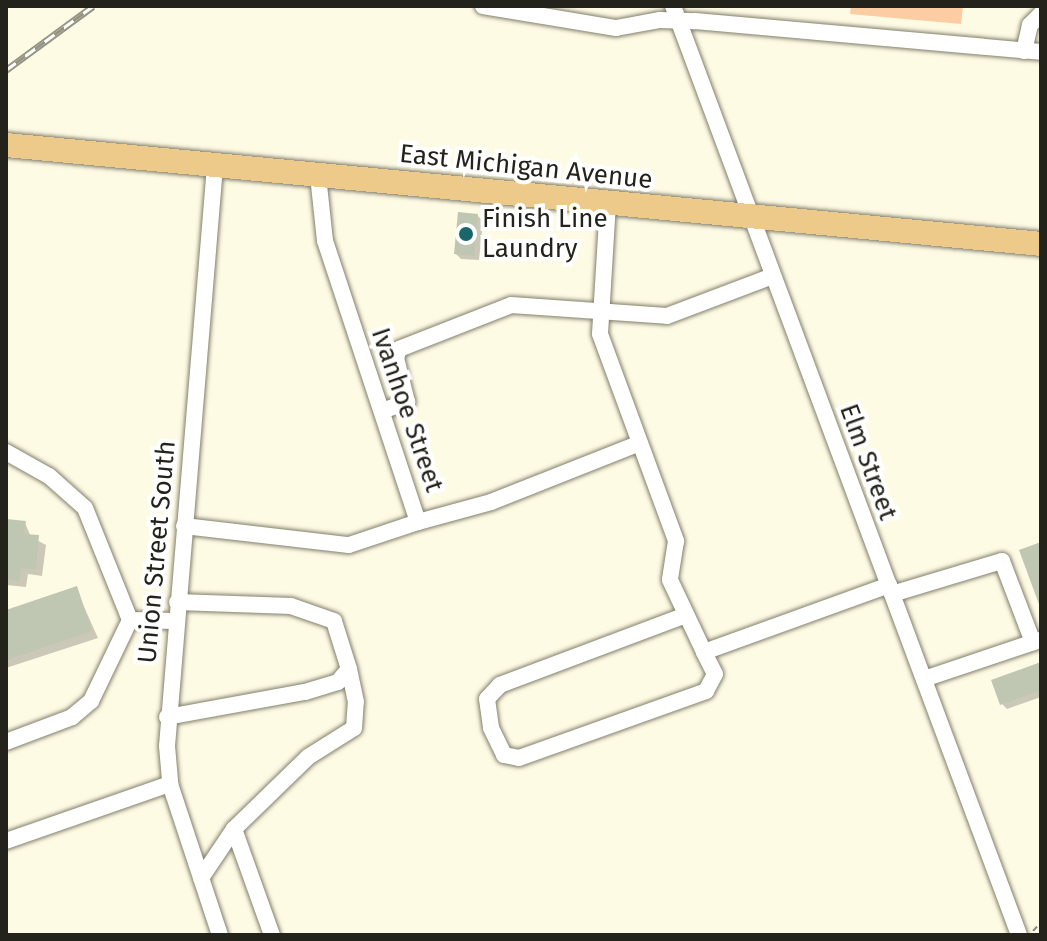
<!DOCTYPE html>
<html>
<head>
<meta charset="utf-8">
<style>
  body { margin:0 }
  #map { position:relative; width:1047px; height:941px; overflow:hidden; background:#fefbe5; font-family:"Fira Sans",sans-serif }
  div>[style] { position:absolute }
  .green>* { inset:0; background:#fccca2 }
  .shadow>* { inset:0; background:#0003 }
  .building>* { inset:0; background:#bfc6b1 }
  .path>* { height:2px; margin-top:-1px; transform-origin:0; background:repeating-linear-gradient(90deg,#8c8a7b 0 6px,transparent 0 12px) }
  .roads { filter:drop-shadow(0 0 2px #817f6b) drop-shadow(0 0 2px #817f6b) }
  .minor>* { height:16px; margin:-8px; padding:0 8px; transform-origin:8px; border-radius:8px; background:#fff }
  .highway>* { height:24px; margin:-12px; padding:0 12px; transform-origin:12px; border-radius:12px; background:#edca89 }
  .rail>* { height:7px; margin-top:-3.5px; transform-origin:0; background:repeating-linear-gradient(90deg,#fff 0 12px,#969484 0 24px); box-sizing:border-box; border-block:2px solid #969484 }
  .dots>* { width:22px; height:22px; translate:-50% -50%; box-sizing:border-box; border:4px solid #fff; border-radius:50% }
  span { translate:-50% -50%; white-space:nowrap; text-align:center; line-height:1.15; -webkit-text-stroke:8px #fff; paint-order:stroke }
  .street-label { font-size:26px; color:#24231b }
  .poi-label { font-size:26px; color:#24231b }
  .left { translate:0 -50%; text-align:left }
  .frame { position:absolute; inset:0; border:8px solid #24231b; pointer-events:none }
</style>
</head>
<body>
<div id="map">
  <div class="green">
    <i style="clip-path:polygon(851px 6px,963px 6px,961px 24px,850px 14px)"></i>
  </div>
  <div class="shadow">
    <i style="clip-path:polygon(477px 215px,483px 221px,479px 260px,461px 259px,456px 254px)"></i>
    <i style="clip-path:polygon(6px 521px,25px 523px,31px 537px,46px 545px,42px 576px,28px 574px,26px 587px,6px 585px)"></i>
    <i style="clip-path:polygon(76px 589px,98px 638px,6px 668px,6px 612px)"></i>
    <i style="clip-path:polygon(1041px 664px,1041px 697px,1007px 709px,1002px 704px)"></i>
  </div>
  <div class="building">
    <i style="clip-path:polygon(458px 212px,478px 214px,474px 256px,454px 254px)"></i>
    <i style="clip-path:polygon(6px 519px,26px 521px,24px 534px,39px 535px,36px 569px,21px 568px,19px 581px,6px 579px)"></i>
    <i style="clip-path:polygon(1041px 542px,1041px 607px,1040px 607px,1019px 550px)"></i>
    <i style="clip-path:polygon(77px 586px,92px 631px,6px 660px,6px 610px)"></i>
    <i style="clip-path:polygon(1041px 662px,1041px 690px,1000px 705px,991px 680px)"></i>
  </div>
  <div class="path">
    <i style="left:1033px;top:931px;width:12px;rotate:-48deg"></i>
  </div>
  <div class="roads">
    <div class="minor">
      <i style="left:483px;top:6px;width:135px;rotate:9.4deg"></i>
      <i style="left:616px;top:28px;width:45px;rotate:-10.3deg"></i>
      <i style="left:660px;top:20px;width:35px;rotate:2deg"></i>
      <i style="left:695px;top:21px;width:347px;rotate:5.1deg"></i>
      <i style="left:673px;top:6px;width:991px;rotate:69.57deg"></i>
      <i style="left:1024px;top:51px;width:27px;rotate:-77deg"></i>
      <i style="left:1030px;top:25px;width:16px;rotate:-45deg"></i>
      <i style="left:215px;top:166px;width:582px;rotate:94.73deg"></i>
      <i style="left:167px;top:746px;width:38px;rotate:85deg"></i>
      <i style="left:170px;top:784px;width:159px;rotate:71.7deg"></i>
      <i style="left:608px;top:203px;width:131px;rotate:93.5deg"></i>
      <i style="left:600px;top:334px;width:221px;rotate:69.8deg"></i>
      <i style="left:676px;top:541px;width:39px;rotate:99deg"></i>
      <i style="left:670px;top:580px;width:80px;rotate:64.7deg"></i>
      <i style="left:704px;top:652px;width:197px;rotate:-19.9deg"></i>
      <i style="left:382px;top:411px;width:27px;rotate:-20deg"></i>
      <i style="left:407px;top:402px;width:45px;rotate:-104deg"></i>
      <i style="left:396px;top:358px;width:9px;rotate:-72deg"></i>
      <i style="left:399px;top:349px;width:120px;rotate:-21.4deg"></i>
      <i style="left:511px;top:305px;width:156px;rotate:4deg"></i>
      <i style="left:667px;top:316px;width:113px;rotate:-20.7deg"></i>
      <i style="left:6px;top:452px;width:49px;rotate:29.2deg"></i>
      <i style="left:49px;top:476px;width:48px;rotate:41.6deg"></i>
      <i style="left:85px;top:508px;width:121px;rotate:68.1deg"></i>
      <i style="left:130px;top:620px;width:45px;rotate:1.3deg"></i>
      <i style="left:418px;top:522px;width:76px;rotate:-15.3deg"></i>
      <i style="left:491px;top:502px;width:160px;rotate:-21.6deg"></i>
      <i style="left:184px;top:526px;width:166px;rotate:6.6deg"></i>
      <i style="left:349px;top:545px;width:73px;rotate:-18.4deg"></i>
      <i style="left:418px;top:522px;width:296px;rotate:-108.3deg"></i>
      <i style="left:325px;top:241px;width:66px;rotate:-96.1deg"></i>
      <i style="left:892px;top:594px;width:115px;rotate:-16.7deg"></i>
      <i style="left:1002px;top:561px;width:87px;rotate:69.1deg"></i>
      <i style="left:686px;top:615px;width:199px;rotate:159.4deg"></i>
      <i style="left:500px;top:685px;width:19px;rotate:133deg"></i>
      <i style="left:487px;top:699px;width:29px;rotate:82deg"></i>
      <i style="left:491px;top:728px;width:30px;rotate:64deg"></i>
      <i style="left:504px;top:755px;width:15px;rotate:11deg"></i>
      <i style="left:519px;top:758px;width:199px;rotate:-19.7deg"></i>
      <i style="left:706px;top:691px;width:19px;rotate:-62deg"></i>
      <i style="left:715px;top:674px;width:25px;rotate:-117deg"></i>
      <i style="left:924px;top:679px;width:122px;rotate:-18.6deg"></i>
      <i style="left:167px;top:717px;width:140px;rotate:-10.3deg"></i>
      <i style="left:305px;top:692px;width:34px;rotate:-17deg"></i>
      <i style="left:338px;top:682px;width:17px;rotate:-50deg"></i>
      <i style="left:349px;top:669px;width:50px;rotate:-107.4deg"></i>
      <i style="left:334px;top:621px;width:46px;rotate:-160.8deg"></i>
      <i style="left:291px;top:606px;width:114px;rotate:-178deg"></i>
      <i style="left:6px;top:742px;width:71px;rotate:-20.7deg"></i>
      <i style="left:72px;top:717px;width:25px;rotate:-40deg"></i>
      <i style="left:91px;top:701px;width:90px;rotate:-64.3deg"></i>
      <i style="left:234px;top:829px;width:113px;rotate:70.3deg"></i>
      <i style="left:6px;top:841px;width:174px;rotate:-19.2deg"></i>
      <i style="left:201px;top:878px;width:59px;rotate:-56deg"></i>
      <i style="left:234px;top:829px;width:103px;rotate:-44.2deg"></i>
      <i style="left:308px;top:757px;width:54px;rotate:-32.2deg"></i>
      <i style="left:354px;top:728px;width:26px;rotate:-86deg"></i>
      <i style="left:356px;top:702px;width:34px;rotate:-102deg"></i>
    </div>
    <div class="highway">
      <i style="left:6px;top:145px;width:1040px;rotate:5.46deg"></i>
    </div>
  </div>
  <div class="rail">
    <i style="left:6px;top:70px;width:108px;rotate:-36.3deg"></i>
  </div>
  <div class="dots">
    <i style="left:466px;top:234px;background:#19676b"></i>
  </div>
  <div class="street-label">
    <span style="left:526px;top:167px;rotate:6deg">East Michigan Avenue</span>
    <span style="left:407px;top:410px;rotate:71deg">Ivanhoe Street</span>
    <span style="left:868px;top:462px;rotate:70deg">Elm Street</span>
    <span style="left:157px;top:552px;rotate:-85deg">Union Street South</span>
  </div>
  <div class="poi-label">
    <span class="left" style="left:482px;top:234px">Finish Line<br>Laundry</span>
  </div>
  <div class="frame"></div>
</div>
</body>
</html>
